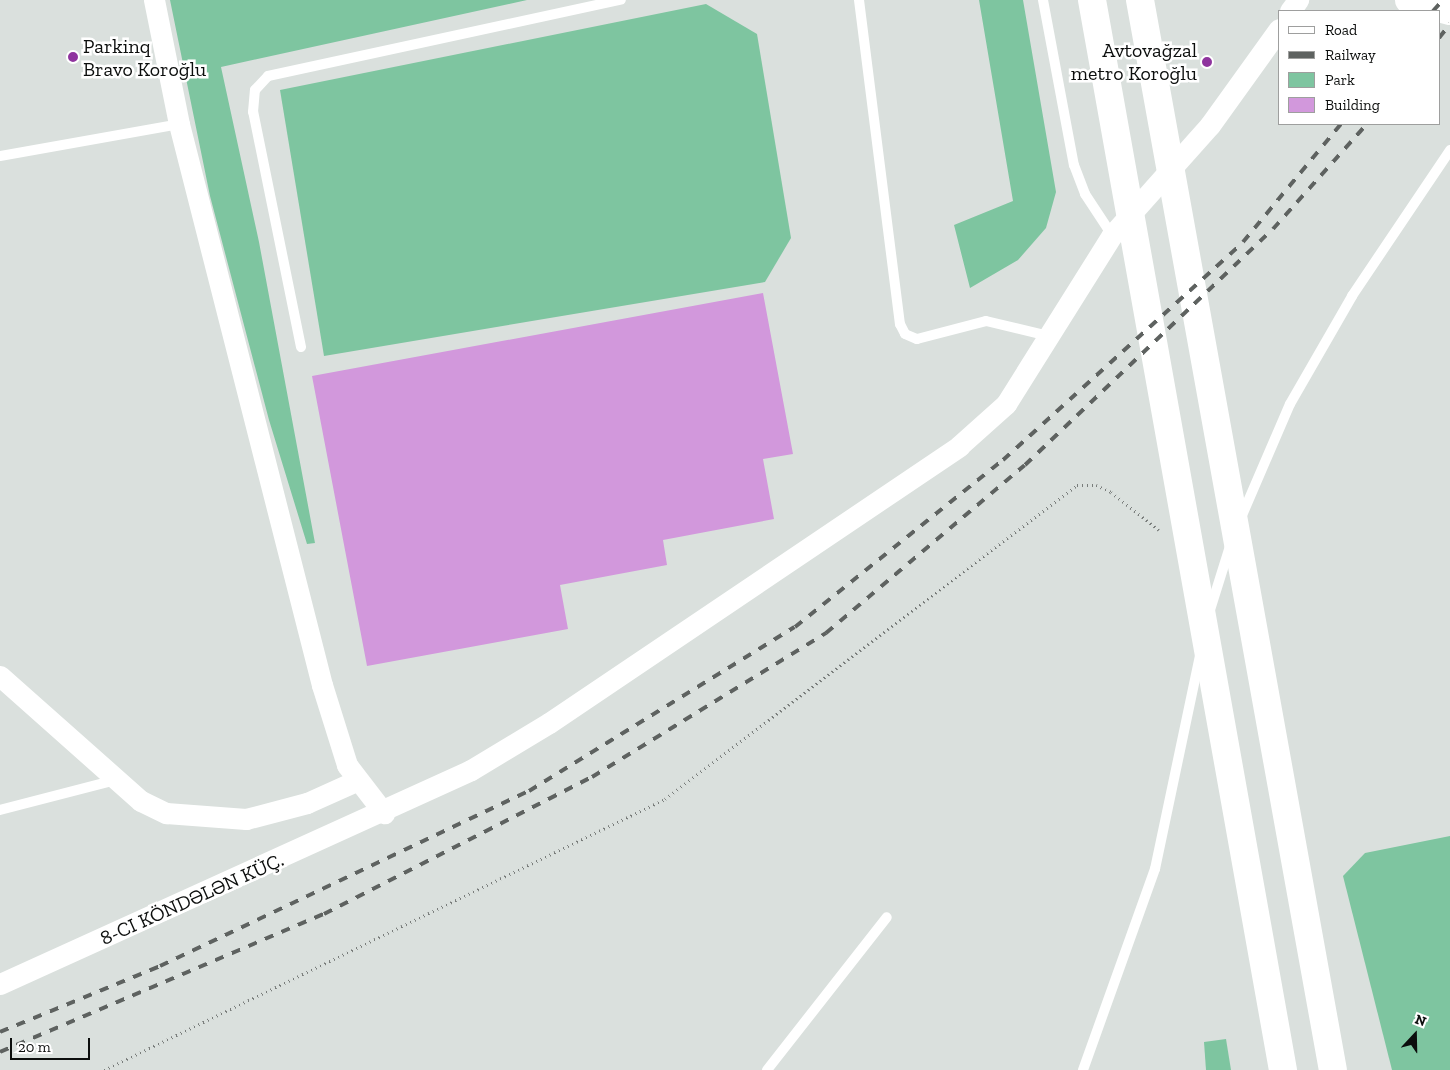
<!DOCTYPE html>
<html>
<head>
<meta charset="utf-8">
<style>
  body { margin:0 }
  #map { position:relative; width:1450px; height:1070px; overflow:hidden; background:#dae0dd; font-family:"Zilla Slab",serif }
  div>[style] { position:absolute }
  .green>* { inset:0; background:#7ec5a0 }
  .building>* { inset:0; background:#d298dc }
  .path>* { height:3px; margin-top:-1.5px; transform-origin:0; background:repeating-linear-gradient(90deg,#797d7b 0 1px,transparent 0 5px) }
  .lane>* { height:10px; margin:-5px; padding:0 5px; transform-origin:5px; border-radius:5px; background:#fff }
  .street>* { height:21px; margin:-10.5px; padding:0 10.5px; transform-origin:10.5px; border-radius:10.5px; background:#fff }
  .secondary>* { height:28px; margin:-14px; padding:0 14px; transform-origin:14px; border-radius:14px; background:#fff }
  .primary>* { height:28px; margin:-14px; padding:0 14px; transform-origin:14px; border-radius:14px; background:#fff }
  .rail>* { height:4px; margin-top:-2px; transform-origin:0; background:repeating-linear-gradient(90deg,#5e6260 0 9px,transparent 0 18px) }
  .dots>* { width:14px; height:14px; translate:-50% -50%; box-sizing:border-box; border:2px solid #fff; border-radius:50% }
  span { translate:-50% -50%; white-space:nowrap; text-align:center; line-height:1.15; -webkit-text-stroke:5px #fff; paint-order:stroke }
  .poi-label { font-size:20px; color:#0c0e0d }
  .left { translate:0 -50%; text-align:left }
  .right { translate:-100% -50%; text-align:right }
  .street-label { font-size:20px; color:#0c0e0d }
  .legend { position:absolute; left:1278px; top:10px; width:162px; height:115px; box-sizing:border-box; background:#fff; border:1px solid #9e9f9e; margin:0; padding:6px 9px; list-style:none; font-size:15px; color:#0c0e0d }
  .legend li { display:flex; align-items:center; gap:10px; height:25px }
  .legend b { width:25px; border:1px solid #9e9f9e }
  .north { position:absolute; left:1390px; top:1010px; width:50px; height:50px; -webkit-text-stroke:4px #fff; paint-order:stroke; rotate:21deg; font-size:14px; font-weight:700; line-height:20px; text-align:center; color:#0c0e0d }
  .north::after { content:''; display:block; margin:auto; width:18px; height:22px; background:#0c0e0d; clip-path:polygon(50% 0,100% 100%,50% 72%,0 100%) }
  .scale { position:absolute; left:10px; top:1038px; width:80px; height:22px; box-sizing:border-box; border:2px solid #0c0e0d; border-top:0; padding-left:6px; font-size:15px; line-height:18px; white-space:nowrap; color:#0c0e0d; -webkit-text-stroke:4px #fff; paint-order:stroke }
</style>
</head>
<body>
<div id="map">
  <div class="green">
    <i style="clip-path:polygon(170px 0,527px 0,221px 67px,259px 242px,315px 543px,307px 544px,269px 420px,210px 196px)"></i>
    <i style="clip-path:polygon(979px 0,1023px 0,1056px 192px,1046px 228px,1018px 260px,970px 288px,954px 225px,1013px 201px)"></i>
    <i style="clip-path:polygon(706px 4px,757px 34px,791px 238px,765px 282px,324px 356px,280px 90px)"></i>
    <i style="clip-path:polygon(1450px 836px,1450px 1070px,1392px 1070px,1343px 876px,1365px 853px)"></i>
    <i style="clip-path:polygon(1226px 1039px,1231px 1070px,1206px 1070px,1204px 1042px)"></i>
  </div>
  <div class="building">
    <i style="clip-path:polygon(763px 293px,793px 454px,763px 459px,774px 519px,663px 540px,667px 565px,560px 585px,568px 629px,367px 666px,312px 376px)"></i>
  </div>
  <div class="path">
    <i style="left:104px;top:1070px;width:623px;rotate:-25.78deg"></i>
    <i style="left:665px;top:799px;width:518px;rotate:-37.31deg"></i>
    <i style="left:1077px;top:485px;width:19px"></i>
    <i style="left:1096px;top:485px;width:17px;rotate:25deg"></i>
    <i style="left:1111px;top:492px;width:61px;rotate:38.4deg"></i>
  </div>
  <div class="lane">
    <i style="left:859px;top:0;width:327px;rotate:82.8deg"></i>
    <i style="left:900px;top:324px;width:11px;rotate:63deg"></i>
    <i style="left:905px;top:334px;width:13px;rotate:23deg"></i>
    <i style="left:917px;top:339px;width:71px;rotate:-14.6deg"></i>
    <i style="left:986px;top:321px;width:65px;rotate:13.4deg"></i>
    <i style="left:1043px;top:0;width:168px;rotate:79.4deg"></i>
    <i style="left:1074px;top:165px;width:31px;rotate:69deg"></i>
    <i style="left:1085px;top:194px;width:49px;rotate:56.6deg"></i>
    <i style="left:0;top:156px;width:182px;rotate:-10.1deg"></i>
    <i style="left:301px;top:347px;width:240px;rotate:-101.5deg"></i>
    <i style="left:253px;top:112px;width:22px;rotate:-85deg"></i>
    <i style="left:255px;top:90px;width:19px;rotate:-47deg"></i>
    <i style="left:268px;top:76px;width:361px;rotate:-12.2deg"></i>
    <i style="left:1240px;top:520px;width:126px;rotate:-66.7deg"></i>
    <i style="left:1290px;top:404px;width:125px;rotate:-60.1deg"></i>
    <i style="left:1352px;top:296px;width:176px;rotate:-56.1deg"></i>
    <i style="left:1210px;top:610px;width:70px;rotate:-72.6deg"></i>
    <i style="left:0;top:810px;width:120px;rotate:-14.5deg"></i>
    <i style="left:767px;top:1070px;width:194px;rotate:-51.9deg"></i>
    <i style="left:1083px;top:1070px;width:214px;rotate:-70.3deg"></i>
    <i style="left:1155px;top:869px;width:218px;rotate:-78.1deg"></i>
  </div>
  <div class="street">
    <i style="left:154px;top:0;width:126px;rotate:78.6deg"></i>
    <i style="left:179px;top:124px;width:579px;rotate:75.7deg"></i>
    <i style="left:322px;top:685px;width:84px;rotate:72.6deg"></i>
    <i style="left:347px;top:765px;width:61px;rotate:52.4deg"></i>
    <i style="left:1290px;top:11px;width:14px;rotate:-54deg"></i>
    <i style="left:0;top:676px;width:188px;rotate:41.6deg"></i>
    <i style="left:141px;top:801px;width:28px;rotate:26deg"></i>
    <i style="left:166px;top:813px;width:80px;rotate:4.3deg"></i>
    <i style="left:246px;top:819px;width:63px;rotate:-14.7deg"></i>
    <i style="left:307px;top:803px;width:54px;rotate:-24.2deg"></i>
    <i style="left:0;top:984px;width:517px;rotate:-24.43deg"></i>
    <i style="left:471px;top:770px;width:91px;rotate:-31.1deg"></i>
    <i style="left:549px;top:723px;width:495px;rotate:-34deg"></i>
    <i style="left:959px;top:446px;width:63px;rotate:-41.8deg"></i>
    <i style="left:1006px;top:404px;width:199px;rotate:-57.9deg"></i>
    <i style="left:1112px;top:235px;width:147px;rotate:-48.3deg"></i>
    <i style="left:1210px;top:125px;width:118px;rotate:-54.3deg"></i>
  </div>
  <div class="secondary">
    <i style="left:1092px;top:0;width:1087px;rotate:79.88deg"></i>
    <i style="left:1140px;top:0;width:1087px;rotate:79.78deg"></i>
  </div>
  <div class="primary">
    <i style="left:1409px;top:0;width:42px;rotate:15deg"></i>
  </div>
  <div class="rail">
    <i style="left:1433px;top:11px;width:15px;rotate:-48deg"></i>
    <i style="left:1439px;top:38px;width:18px;rotate:-52deg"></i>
    <i style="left:0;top:1032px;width:173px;rotate:-22.4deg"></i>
    <i style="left:160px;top:966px;width:408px;rotate:-25.4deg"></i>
    <i style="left:529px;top:791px;width:312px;rotate:-31.7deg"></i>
    <i style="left:795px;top:627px;width:267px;rotate:-38.8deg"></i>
    <i style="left:1003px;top:460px;width:324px;rotate:-42.2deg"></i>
    <i style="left:1243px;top:242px;width:153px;rotate:-50.3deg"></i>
    <i style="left:0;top:1052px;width:352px;rotate:-23.1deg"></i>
    <i style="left:324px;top:914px;width:301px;rotate:-27.1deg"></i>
    <i style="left:592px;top:777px;width:275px;rotate:-31.6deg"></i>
    <i style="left:826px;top:633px;width:260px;rotate:-40.2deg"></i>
    <i style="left:1025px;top:465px;width:342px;rotate:-43.6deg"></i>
    <i style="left:1273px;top:229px;width:141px;rotate:-48.2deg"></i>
  </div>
  <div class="dots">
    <i style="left:73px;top:57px;background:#8f349e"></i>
    <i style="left:1207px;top:62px;background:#8f349e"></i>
  </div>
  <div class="poi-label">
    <span class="left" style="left:83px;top:58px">Parkinq<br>Bravo Koroğlu</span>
    <span class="right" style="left:1197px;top:62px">Avtovağzal<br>metro Koroğlu</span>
  </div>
  <div class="street-label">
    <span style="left:192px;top:899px;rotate:-24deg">8-CI KÖNDƏLƏN KÜÇ.</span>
  </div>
  <ul class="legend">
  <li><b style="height:6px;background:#fff"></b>Road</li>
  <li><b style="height:6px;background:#5e6260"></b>Railway</li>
  <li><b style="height:14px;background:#7ec5a0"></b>Park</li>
  <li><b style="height:14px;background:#d298dc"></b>Building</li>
  </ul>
  <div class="north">N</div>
  <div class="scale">20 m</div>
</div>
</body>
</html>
